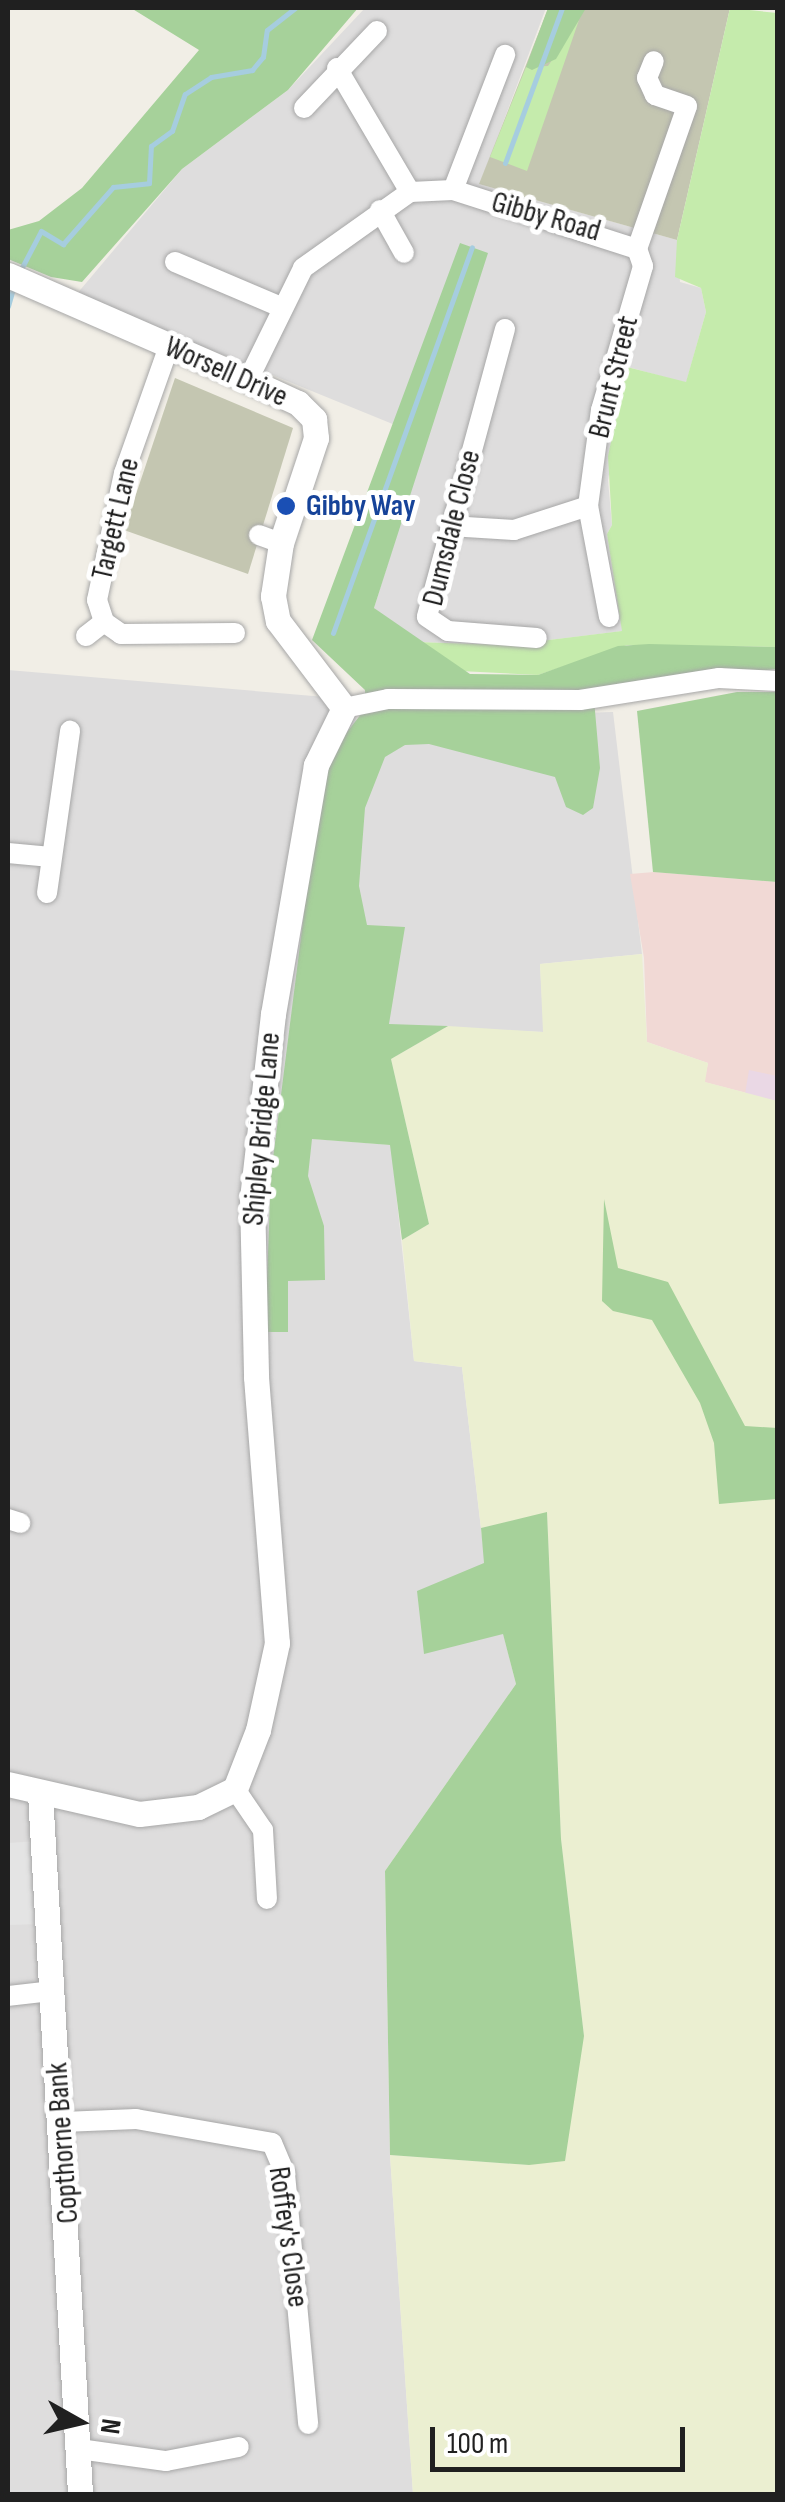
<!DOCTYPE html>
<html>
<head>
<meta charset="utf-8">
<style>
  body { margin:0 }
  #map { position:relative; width:785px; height:2502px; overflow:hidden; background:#f1eee6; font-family:"Sofia Sans Condensed",sans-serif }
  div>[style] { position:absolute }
  .residential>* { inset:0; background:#dedddd }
  .commercial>* { inset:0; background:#f1d9d5 }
  .industrial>* { inset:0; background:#ead8e5 }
  .construction>* { inset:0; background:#c4c6b1 }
  .farmland>* { inset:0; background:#ebefd1 }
  .grass>* { inset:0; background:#c5ebac }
  .forest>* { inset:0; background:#a6d19a }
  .parking>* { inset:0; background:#e4e4e4 }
  .stream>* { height:5px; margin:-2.5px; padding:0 2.5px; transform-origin:2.5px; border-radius:2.5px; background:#a6cddf }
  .roads { filter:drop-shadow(0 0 2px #a7a7a7) drop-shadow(0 0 2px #a7a7a7) }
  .minor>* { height:20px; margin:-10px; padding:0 10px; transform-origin:10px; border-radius:10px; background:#fff }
  .tertiary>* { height:25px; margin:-12.5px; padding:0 12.5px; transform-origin:12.5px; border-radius:12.5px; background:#fff }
  .dots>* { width:28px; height:28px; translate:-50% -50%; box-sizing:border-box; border:5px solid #fff; border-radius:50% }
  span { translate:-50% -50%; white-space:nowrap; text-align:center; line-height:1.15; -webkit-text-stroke:10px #fff; paint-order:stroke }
  .street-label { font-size:30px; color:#202020 }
  .transit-label { font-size:30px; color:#164399; font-weight:700 }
  .left { translate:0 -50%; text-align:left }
  .frame { position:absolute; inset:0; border:10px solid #202020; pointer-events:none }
  .north { position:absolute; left:30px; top:2372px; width:100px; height:100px; -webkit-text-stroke:8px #fff; paint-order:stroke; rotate:98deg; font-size:28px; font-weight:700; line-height:40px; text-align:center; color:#202020 }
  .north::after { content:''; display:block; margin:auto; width:35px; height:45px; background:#202020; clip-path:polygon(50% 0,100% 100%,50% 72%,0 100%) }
  .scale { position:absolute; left:430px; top:2427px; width:255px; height:45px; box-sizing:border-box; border:5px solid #202020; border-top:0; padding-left:12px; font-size:30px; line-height:35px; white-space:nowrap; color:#202020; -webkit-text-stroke:8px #fff; paint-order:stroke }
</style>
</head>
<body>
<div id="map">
  <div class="residential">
    <i style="clip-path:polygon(365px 8px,546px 8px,480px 184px,677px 240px,680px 282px,701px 288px,706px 312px,686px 383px,628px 367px,608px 480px,612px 525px,607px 534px,623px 631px,508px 645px,415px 642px,374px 608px,427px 438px,76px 295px,182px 169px,288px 90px)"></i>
    <i style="clip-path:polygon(8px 670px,337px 698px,357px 720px,613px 712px,642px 954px,540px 964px,544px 1032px,396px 1026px,295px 1004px,276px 1136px,391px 1145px,414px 1361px,462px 1367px,485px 1563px,516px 1684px,385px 1871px,390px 2155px,413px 2494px,8px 2494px)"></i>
  </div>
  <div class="commercial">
    <i style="clip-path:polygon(654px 872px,777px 882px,777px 1101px,704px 1082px,708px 1063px,647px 1042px,644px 958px,630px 874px)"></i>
  </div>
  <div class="industrial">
    <i style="clip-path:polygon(749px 1070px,777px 1076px,777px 1101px,745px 1094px)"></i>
  </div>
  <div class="construction">
    <i style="clip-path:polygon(730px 8px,677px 240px,479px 184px,548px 9px)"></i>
    <i style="clip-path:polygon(175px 378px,293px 428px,248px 574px,124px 530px)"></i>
  </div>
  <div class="farmland">
    <i style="clip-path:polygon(642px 954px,647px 1042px,708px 1063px,705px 1082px,777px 1101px,777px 2494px,413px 2494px,390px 2155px,529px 2165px,584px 2036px,561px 1840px,547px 1513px,481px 1528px,462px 1367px,414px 1361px,402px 1240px,429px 1224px,391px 1059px,448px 1026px,543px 1032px,540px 964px)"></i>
  </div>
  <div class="grass">
    <i style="clip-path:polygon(730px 8px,777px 13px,777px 647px,627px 645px,538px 675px,460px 671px,415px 642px,508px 645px,622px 631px,607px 534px,612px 525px,608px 456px,627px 367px,686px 382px,706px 312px,701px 288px,675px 277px,677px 240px)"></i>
    <i style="clip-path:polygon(579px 20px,527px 171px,490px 157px,526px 67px,548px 66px)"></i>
  </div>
  <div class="forest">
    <i style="clip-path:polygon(131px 8px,358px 8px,288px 90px,182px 169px,82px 282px,51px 277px,8px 259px,8px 230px,39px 221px,82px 188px,199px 50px)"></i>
    <i style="clip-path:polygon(548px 8px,586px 8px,556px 59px,532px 70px,526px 67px)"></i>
    <i style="clip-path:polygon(460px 243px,488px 253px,374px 608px,470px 674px,538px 675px,618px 646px,649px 644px,777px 647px,777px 669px,593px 688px,600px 768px,593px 808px,583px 815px,566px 807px,555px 777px,429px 744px,405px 745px,385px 757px,365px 808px,359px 886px,367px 925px,405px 927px,389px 1024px,448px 1026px,391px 1059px,429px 1224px,402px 1240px,390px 1145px,312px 1139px,308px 1176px,324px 1226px,325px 1280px,288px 1281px,288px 1332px,265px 1332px,271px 1174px,323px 763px,365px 709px,365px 690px,312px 640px)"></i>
    <i style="clip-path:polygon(737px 692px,777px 692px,777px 882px,653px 872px,637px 711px)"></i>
    <i style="clip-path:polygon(604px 1199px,618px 1268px,668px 1282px,745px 1426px,777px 1428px,777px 1499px,719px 1504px,714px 1443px,700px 1403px,652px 1320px,613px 1311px,602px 1301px)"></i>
    <i style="clip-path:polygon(547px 1512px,561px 1839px,584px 2036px,565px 2161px,529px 2165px,390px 2155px,385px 1871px,516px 1684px,503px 1634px,424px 1654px,417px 1591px,484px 1563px,481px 1528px)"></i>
  </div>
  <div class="parking">
    <i style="clip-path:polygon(38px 1841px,42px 1924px,8px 1925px,8px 1843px)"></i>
  </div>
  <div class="stream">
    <i style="left:505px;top:163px;width:165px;rotate:-69.8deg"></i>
    <i style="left:19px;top:273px;width:47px;rotate:-62.4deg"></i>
    <i style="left:41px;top:231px;width:26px;rotate:31deg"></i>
    <i style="left:63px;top:244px;width:76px;rotate:-48.7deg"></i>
    <i style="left:113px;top:187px;width:36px;rotate:-6deg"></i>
    <i style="left:149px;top:183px;width:37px;rotate:-87deg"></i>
    <i style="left:151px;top:146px;width:26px;rotate:-36deg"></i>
    <i style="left:172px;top:131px;width:39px;rotate:-71deg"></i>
    <i style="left:185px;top:94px;width:31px;rotate:-33deg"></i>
    <i style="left:211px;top:77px;width:42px;rotate:-9.7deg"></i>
    <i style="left:252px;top:70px;width:17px;rotate:-50deg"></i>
    <i style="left:263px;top:57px;width:27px;rotate:-82deg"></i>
    <i style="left:267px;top:30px;width:36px;rotate:-38deg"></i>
    <i style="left:8px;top:306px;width:19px;rotate:-74deg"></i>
    <i style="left:333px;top:633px;width:410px;rotate:-70.2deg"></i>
  </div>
  <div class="roads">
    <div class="minor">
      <i style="left:337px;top:68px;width:144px;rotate:59.5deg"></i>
      <i style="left:304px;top:108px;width:106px;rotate:-46.5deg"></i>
      <i style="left:453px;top:190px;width:145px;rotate:-68.9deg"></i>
      <i style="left:380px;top:210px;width:49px;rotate:60.8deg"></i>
      <i style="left:637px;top:249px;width:151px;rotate:-70.7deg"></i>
      <i style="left:687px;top:106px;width:34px;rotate:-161deg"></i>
      <i style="left:655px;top:95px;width:19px;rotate:-115deg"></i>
      <i style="left:647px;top:78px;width:18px;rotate:-68deg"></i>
      <i style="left:175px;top:262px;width:115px;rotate:23deg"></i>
      <i style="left:505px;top:329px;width:298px;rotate:105.2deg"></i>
      <i style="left:427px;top:617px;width:25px;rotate:34deg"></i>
      <i style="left:448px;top:631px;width:89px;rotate:4.5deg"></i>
      <i style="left:169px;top:346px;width:135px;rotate:109.5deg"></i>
      <i style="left:124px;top:473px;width:130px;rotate:102deg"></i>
      <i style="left:97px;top:600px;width:23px;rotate:72deg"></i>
      <i style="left:104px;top:622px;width:21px;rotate:35deg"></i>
      <i style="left:121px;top:634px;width:114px;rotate:-0.5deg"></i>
      <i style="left:248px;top:380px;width:125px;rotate:-63.8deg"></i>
      <i style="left:303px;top:268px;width:131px;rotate:-35.4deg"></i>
      <i style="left:410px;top:192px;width:43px;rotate:-2.7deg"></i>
      <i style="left:453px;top:190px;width:193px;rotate:17.8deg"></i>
      <i style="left:450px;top:526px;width:64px;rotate:3.6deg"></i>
      <i style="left:514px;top:530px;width:78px;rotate:-18deg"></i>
      <i style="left:259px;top:535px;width:23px;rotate:20deg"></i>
      <i style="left:609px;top:617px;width:113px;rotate:-100.7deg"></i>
      <i style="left:588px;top:506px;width:97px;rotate:-82.3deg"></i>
      <i style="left:601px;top:410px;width:150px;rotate:-73.7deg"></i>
      <i style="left:643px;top:266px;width:18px;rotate:-109deg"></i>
      <i style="left:86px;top:636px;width:23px;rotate:-38deg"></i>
      <i style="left:344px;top:708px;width:45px;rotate:-11.6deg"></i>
      <i style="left:388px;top:699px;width:192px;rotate:0.3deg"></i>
      <i style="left:580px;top:700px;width:141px;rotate:-9deg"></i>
      <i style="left:719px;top:678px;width:59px;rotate:2.9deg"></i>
      <i style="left:8px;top:853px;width:43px;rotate:5.3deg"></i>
      <i style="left:47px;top:893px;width:164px;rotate:-81.9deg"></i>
      <i style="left:8px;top:1519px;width:13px;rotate:18deg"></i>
      <i style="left:235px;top:1789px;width:50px;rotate:55.7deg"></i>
      <i style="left:263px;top:1830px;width:69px;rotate:86.7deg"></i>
      <i style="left:8px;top:1996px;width:44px;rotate:-6.5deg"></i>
      <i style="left:63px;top:2122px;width:73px;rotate:-2.4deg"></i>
      <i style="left:136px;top:2119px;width:138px;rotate:10deg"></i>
      <i style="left:272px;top:2143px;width:34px;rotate:67deg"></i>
      <i style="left:285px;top:2174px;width:251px;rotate:84.7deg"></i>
      <i style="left:79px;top:2449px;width:88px;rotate:7.9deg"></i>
      <i style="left:166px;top:2461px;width:74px;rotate:-10.9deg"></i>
    </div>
    <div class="tertiary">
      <i style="left:8px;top:275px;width:262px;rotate:23.6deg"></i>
      <i style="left:248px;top:380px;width:55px;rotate:24.7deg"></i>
      <i style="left:298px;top:403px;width:23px;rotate:45deg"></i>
      <i style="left:314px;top:419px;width:19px;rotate:84deg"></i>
      <i style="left:316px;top:438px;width:111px;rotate:108.4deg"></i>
      <i style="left:281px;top:543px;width:54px;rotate:98.6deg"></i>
      <i style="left:273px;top:596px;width:25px;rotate:79deg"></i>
      <i style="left:278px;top:621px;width:109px;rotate:52.8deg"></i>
      <i style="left:344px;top:708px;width:64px;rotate:116.2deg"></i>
      <i style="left:316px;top:765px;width:253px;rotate:99.8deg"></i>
      <i style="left:273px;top:1014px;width:184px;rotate:96.5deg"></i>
      <i style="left:252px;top:1197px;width:180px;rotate:88.7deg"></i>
      <i style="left:256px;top:1377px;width:267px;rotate:85.5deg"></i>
      <i style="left:277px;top:1643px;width:89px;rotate:102.3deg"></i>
      <i style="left:258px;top:1730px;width:63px;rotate:111.3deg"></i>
      <i style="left:235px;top:1789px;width:41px;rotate:154.1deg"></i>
      <i style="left:198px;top:1807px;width:59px;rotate:173.2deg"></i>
      <i style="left:139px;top:1814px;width:134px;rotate:-167.1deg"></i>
      <i style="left:40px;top:1793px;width:702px;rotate:86.73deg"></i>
    </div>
  </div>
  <div class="dots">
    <i style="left:286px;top:506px;background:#1a4fb4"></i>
  </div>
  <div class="street-label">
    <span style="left:546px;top:217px;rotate:16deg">Gibby Road</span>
    <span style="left:226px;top:372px;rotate:24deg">Worsell Drive</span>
    <span style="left:614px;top:377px;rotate:-76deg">Brunt Street</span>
    <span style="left:116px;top:519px;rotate:-77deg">Targett Lane</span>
    <span style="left:452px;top:528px;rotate:-76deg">Dumsdale Close</span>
    <span style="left:262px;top:1129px;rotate:-85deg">Shipley Bridge Lane</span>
    <span style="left:63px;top:2143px;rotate:-94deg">Copthorne Bank</span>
    <span style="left:288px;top:2237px;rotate:82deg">Roffey's Close</span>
  </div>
  <div class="transit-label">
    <span class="left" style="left:306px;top:506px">Gibby Way</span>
  </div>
  <div class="frame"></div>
  <div class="north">N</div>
  <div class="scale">100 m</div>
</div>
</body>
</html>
